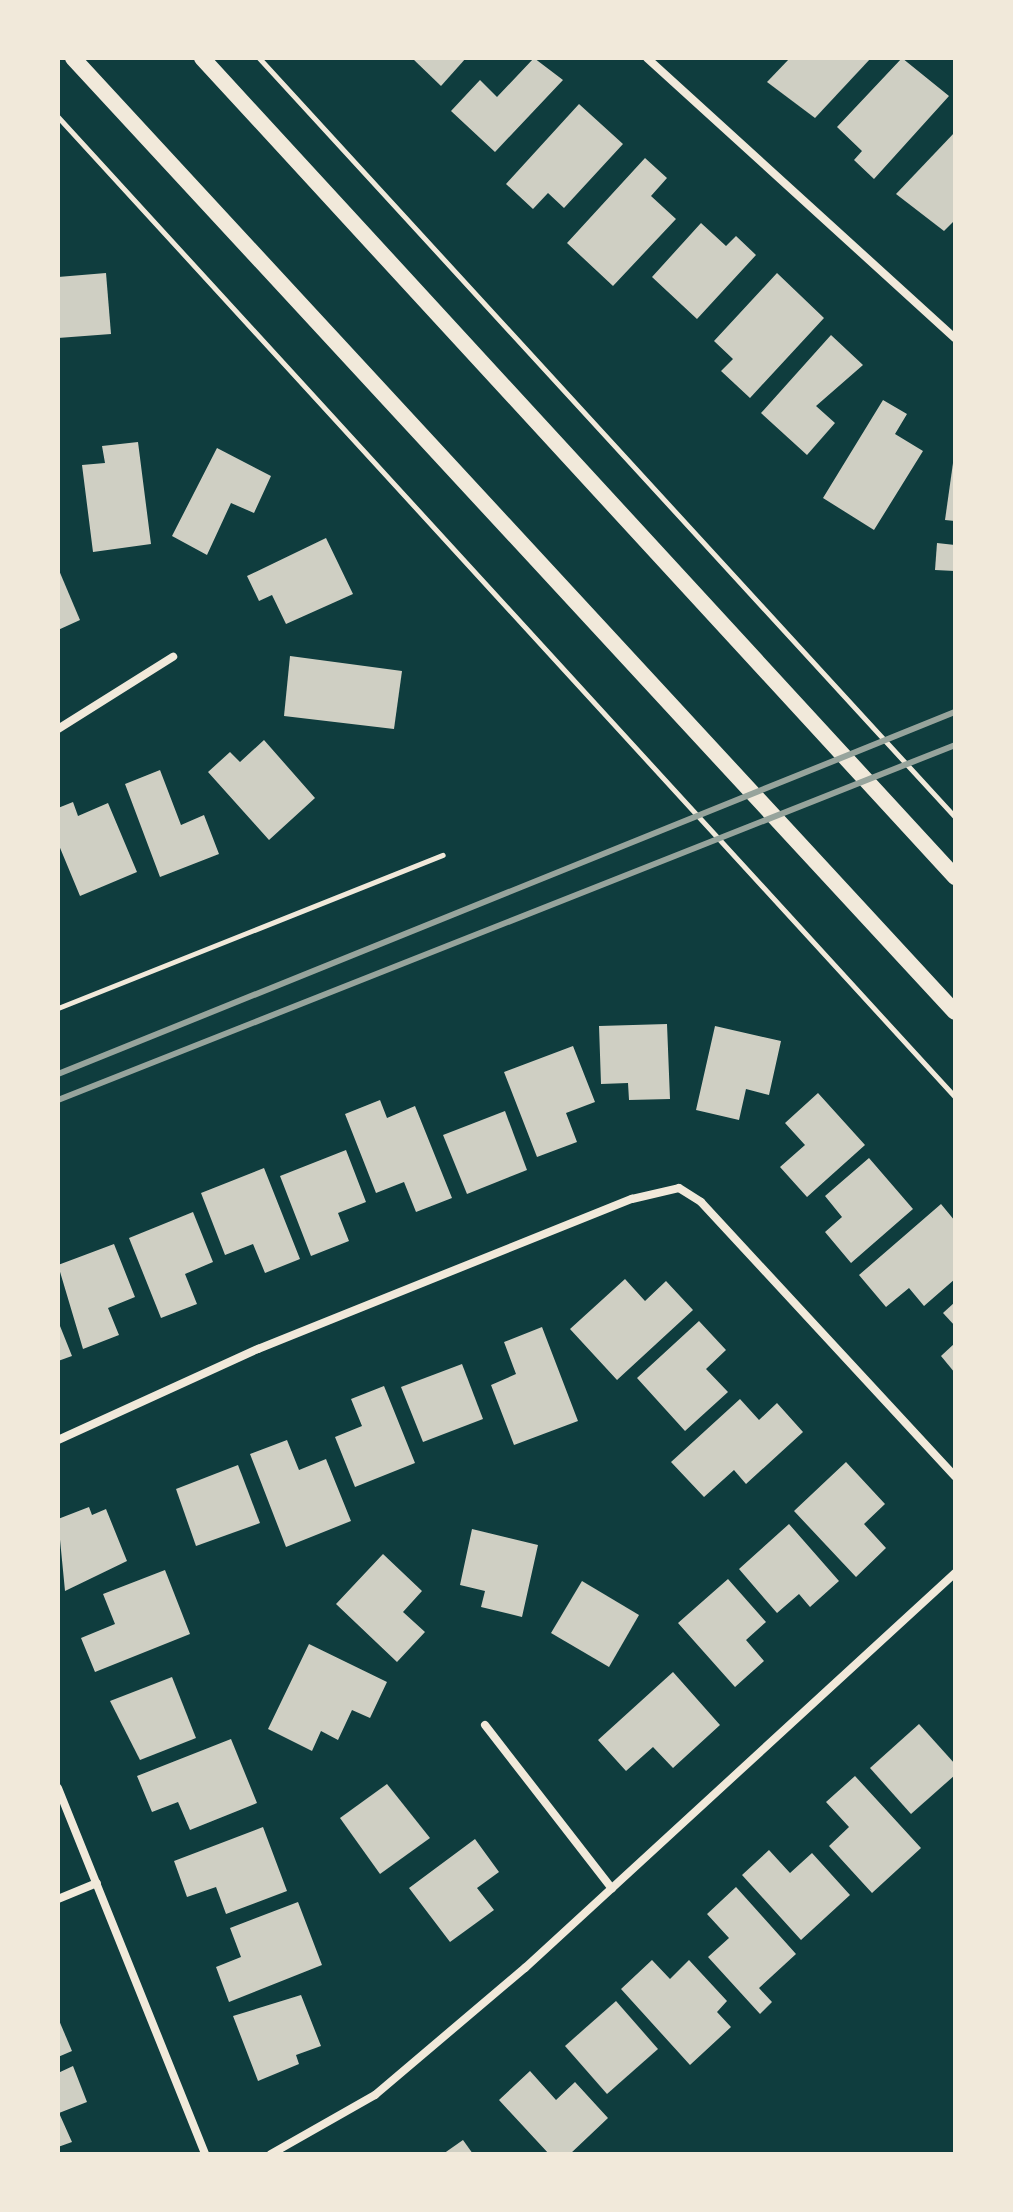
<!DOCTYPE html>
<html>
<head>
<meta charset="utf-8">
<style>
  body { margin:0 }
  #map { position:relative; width:1013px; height:2212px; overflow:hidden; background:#0f3d3e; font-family:"Alegreya Sans",sans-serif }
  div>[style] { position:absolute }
  .building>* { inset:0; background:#cfcfc3 }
  .path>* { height:5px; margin:-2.5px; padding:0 2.5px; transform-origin:2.5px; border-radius:2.5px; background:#f1e9da }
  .minor>* { height:8px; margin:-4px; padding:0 4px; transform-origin:4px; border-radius:4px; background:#f1e9da }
  .secondary>* { height:16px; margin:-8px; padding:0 8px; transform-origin:8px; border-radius:8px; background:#f1e9da }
  .rail>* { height:6px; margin:-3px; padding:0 3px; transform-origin:3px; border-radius:3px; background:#97a49c }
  span { translate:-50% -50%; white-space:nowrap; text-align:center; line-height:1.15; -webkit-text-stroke:8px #f1e9da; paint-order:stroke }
  .frame { position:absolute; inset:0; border:60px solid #f1e9da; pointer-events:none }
</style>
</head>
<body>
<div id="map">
  <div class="building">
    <i style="clip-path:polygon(412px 58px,466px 58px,441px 86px)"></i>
    <i style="clip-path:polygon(534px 58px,563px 80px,495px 152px,451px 111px,480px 80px,497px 97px)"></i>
    <i style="clip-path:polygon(790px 58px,871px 58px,815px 118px,767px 82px)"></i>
    <i style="clip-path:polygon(902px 58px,949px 96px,874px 179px,854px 160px,862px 151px,837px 127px)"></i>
    <i style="clip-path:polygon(579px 104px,623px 144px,564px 208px,548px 193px,533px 209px,506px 184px)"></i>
    <i style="clip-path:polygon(955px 132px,955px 220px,944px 231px,896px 194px)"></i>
    <i style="clip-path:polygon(645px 158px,667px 178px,651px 196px,676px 219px,613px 286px,567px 243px)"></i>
    <i style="clip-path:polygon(701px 223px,726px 246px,736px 236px,756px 255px,697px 319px,652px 277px)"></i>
    <i style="clip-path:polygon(106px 273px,111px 334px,58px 338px,58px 277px)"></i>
    <i style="clip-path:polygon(777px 273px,824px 318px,750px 398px,721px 371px,733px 359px,714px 341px)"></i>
    <i style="clip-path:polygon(831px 335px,863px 365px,816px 406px,835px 423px,807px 455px,761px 413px)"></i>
    <i style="clip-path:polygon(883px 400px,907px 414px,895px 434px,923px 451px,874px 530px,823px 498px)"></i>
    <i style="clip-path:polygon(138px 442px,151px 544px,93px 552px,82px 465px,105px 463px,102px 446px)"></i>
    <i style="clip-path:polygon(217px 448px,271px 476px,254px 513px,231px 503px,207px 555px,172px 536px)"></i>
    <i style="clip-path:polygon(953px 463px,955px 463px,955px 521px,945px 520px)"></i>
    <i style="clip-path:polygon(326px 538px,353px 594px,286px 624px,272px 595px,259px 601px,247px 576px)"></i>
    <i style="clip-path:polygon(937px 543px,955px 545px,955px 571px,935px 570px)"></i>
    <i style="clip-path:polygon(58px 568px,80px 620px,58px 630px)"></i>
    <i style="clip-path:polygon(290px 656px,402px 671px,394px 729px,284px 716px)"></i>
    <i style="clip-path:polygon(264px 740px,315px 798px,269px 840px,208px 772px,230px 752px,240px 762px)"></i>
    <i style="clip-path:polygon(160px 770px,181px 825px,204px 815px,219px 854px,160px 877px,125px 784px)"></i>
    <i style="clip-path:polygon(73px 802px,78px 816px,108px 803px,137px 872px,80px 896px,58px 843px,58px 808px)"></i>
    <i style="clip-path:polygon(667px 1024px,670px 1099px,629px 1100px,628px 1083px,601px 1084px,599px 1026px)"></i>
    <i style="clip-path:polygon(715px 1026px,781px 1041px,769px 1095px,746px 1089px,739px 1120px,696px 1110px)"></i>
    <i style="clip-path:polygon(573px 1046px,595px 1102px,566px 1113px,577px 1142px,537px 1157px,504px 1072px)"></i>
    <i style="clip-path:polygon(818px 1093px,865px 1145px,807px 1197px,780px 1167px,805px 1145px,785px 1123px)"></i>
    <i style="clip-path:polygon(380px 1100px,387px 1118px,415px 1106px,452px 1198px,416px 1212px,404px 1182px,376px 1193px,345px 1114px)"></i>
    <i style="clip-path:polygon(505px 1111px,527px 1170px,467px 1194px,443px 1135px)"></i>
    <i style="clip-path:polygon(346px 1150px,366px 1202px,338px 1213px,349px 1241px,311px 1256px,280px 1176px)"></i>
    <i style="clip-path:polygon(869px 1158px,913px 1209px,851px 1263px,825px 1232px,842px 1217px,825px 1196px)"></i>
    <i style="clip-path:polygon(264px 1168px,300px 1259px,265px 1273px,253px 1244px,225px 1255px,201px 1193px)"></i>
    <i style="clip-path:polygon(941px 1204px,955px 1221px,955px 1279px,924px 1306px,909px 1288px,886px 1307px,859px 1275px)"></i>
    <i style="clip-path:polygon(193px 1212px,213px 1262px,185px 1274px,197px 1304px,161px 1318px,129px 1238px)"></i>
    <i style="clip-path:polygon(114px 1244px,135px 1297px,108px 1308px,119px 1335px,83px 1349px,58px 1265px)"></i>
    <i style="clip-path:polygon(625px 1279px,645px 1301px,666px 1281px,693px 1310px,617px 1380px,570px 1329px)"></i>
    <i style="clip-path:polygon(955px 1302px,955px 1326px,943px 1313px)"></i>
    <i style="clip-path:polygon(58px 1321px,72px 1356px,58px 1361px)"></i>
    <i style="clip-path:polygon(699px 1321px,726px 1350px,706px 1369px,728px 1392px,685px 1431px,637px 1378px)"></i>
    <i style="clip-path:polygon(542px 1327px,578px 1421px,514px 1445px,491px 1385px,516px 1374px,504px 1342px)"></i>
    <i style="clip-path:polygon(955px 1343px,955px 1373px,941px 1356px)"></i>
    <i style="clip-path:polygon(462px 1364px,483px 1419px,423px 1442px,401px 1387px)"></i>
    <i style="clip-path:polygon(384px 1386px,415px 1463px,355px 1487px,335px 1437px,362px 1426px,351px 1399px)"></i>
    <i style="clip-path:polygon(740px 1399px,759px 1420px,777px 1403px,803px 1432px,746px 1484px,734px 1470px,704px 1497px,671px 1462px)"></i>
    <i style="clip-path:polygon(287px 1440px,299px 1470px,326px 1459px,351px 1521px,286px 1547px,250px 1454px)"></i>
    <i style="clip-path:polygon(846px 1462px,885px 1504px,864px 1524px,886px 1548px,856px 1577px,794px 1511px)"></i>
    <i style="clip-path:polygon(238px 1465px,260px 1523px,196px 1546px,176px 1489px)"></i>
    <i style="clip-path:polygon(89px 1507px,92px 1515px,106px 1509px,127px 1561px,65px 1591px,58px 1519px)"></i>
    <i style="clip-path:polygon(789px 1524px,839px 1581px,810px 1607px,799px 1594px,777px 1613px,739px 1569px)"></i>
    <i style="clip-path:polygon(472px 1529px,538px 1545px,522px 1617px,481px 1607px,485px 1591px,460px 1585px)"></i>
    <i style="clip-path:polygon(383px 1554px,422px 1591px,403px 1612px,425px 1632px,397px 1662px,336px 1604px)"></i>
    <i style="clip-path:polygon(165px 1570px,190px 1634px,95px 1672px,81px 1638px,115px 1624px,103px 1594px)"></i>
    <i style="clip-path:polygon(728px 1579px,766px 1622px,746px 1640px,764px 1661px,735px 1687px,678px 1623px)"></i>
    <i style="clip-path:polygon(582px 1581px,639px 1615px,609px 1667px,551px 1633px)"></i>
    <i style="clip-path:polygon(309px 1644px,387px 1682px,370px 1718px,352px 1710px,338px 1740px,321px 1731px,312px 1751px,268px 1729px)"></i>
    <i style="clip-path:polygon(673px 1672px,720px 1725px,673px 1768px,653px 1747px,626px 1771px,598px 1740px)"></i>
    <i style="clip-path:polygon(172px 1677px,196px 1738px,140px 1760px,110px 1701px)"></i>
    <i style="clip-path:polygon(919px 1724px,955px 1764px,955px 1775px,911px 1814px,870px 1768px)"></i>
    <i style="clip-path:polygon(231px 1739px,257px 1803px,190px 1830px,178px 1802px,152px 1812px,137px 1776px)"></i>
    <i style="clip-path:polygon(855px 1776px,921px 1848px,872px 1893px,829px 1846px,849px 1827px,826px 1802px)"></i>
    <i style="clip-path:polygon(387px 1784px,430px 1838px,380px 1874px,340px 1818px)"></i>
    <i style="clip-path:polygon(263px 1827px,287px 1891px,226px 1914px,216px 1887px,187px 1897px,174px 1861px)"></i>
    <i style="clip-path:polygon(475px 1839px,499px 1872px,477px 1888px,494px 1910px,450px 1942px,409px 1888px)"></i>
    <i style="clip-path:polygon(769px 1850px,790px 1873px,812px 1853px,850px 1895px,801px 1940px,742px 1875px)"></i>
    <i style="clip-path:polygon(736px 1887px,796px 1954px,759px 1988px,772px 2002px,760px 2014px,708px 1957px,729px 1938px,707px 1914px)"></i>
    <i style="clip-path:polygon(298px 1902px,322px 1965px,229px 2002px,216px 1967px,241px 1957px,230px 1928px)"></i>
    <i style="clip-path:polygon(652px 1960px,670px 1979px,689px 1960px,727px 2001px,717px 2012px,731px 2027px,690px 2065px,621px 1989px)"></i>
    <i style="clip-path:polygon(301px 1995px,321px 2046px,296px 2055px,299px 2064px,258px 2081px,233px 2016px)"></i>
    <i style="clip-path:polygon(616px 2001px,658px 2049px,607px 2094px,565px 2046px)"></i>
    <i style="clip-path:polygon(58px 2018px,72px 2051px,58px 2057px)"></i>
    <i style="clip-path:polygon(73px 2066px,87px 2102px,59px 2113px,72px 2142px,58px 2147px,58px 2073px)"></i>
    <i style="clip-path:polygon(530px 2071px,556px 2100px,575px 2082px,608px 2118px,570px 2154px,549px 2154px,499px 2100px)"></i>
    <i style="clip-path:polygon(463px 2140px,473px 2154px,443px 2154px)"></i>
  </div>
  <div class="path">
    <i style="left:259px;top:58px;width:1030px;rotate:47.48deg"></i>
    <i style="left:58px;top:117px;width:1329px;rotate:47.53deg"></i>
    <i style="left:58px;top:1008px;width:414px;rotate:-21.7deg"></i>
  </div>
  <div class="minor">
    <i style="left:647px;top:58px;width:416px;rotate:42.3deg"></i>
    <i style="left:58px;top:729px;width:136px;rotate:-32.1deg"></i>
    <i style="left:58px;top:1440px;width:220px;rotate:-24.5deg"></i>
    <i style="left:258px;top:1349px;width:403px;rotate:-21.9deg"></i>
    <i style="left:632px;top:1199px;width:48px;rotate:-13.2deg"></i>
    <i style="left:679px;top:1188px;width:26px;rotate:32deg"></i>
    <i style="left:701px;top:1202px;width:374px;rotate:47.2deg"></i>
    <i style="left:485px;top:1725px;width:207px;rotate:52.2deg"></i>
    <i style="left:58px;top:1788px;width:394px;rotate:68.1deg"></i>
    <i style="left:58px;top:1899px;width:42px;rotate:-22.3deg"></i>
    <i style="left:271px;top:2154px;width:120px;rotate:-29.6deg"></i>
    <i style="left:375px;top:2095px;width:197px;rotate:-40.3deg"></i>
    <i style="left:525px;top:1968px;width:584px;rotate:-42.57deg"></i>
  </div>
  <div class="secondary">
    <i style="left:73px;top:58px;width:1299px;rotate:47.25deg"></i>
    <i style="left:202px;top:58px;width:1113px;rotate:47.4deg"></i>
  </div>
  <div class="rail">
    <i style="left:58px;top:1074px;width:967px;rotate:-21.98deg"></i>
    <i style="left:58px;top:1100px;width:965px;rotate:-21.59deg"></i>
  </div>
  <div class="frame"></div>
</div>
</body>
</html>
